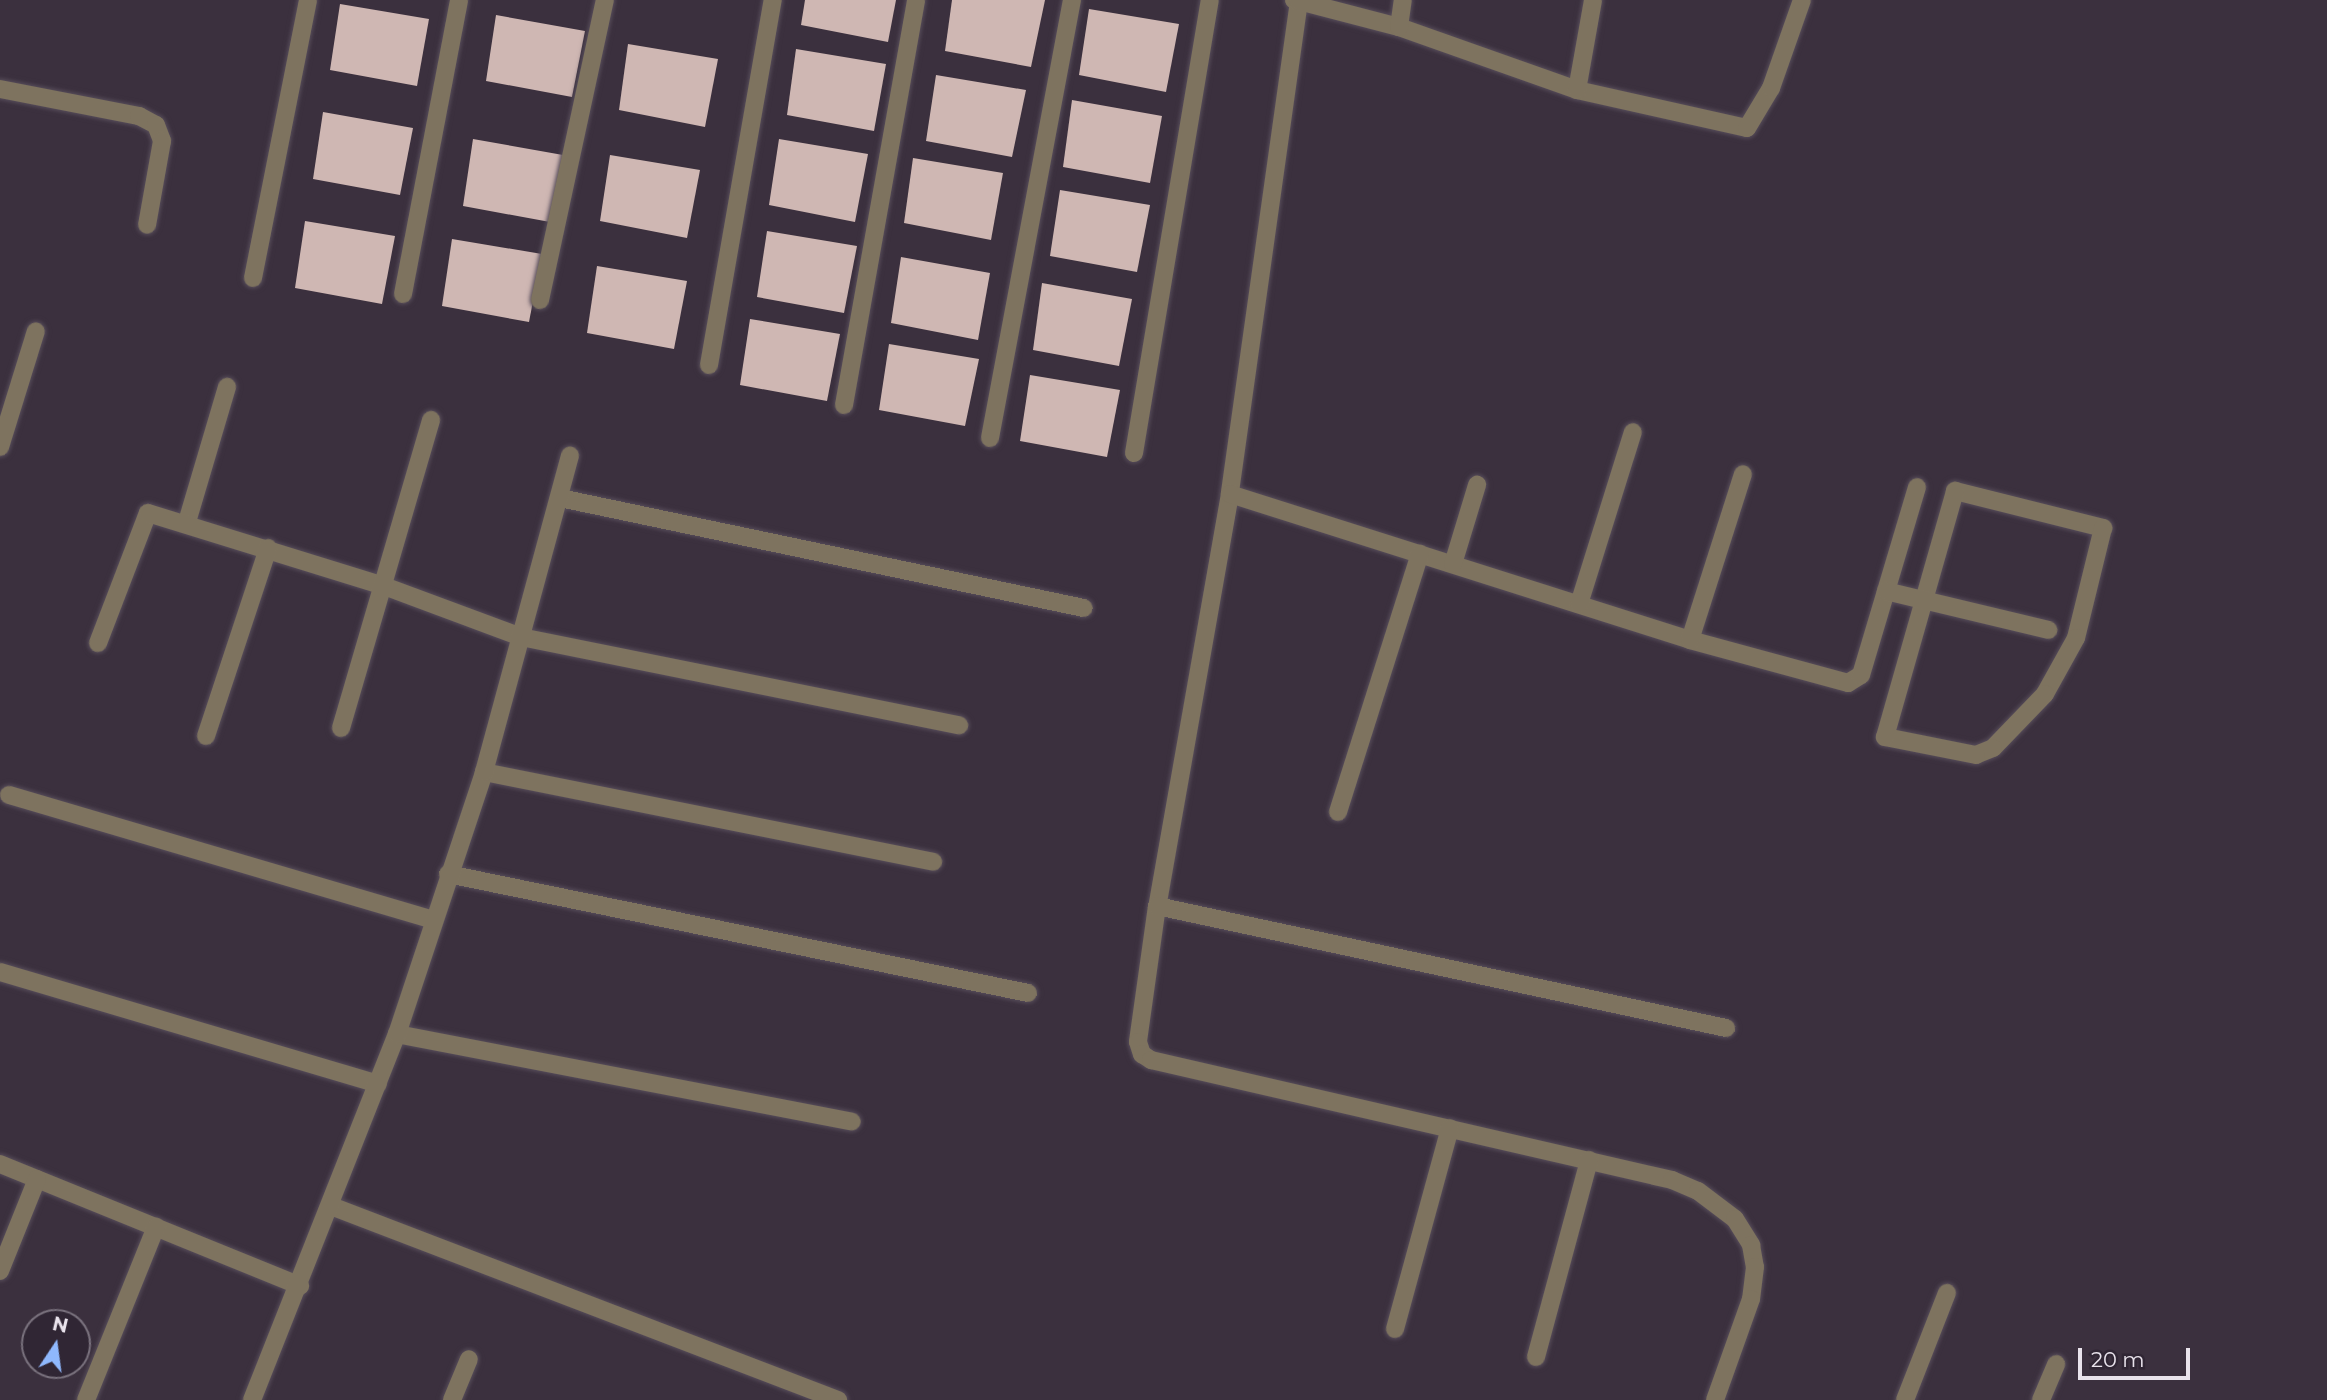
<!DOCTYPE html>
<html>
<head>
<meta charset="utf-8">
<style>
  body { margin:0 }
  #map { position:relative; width:2327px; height:1400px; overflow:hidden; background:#3b303e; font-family:Montserrat,sans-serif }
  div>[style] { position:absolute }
  .building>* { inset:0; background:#cfb7b3 }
  .roads { filter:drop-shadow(0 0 2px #574d5a) drop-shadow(0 0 2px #574d5a) }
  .minor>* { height:18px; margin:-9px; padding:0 9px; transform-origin:9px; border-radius:9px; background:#7e735f }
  span { translate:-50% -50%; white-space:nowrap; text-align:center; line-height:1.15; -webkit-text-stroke:7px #302634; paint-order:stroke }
  .north { position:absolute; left:21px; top:1309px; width:70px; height:70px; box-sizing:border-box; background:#302634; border:2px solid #7a727e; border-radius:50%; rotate:13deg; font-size:19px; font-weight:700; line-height:28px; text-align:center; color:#e9e3ec }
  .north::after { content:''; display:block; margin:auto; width:24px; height:32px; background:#8fb8fd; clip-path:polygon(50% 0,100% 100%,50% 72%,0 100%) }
  .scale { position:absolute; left:2078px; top:1348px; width:112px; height:32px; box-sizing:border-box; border:4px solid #e9e3ec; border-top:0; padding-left:9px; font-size:21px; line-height:24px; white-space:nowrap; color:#e9e3ec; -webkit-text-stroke:5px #302634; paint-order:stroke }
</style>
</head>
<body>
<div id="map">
  <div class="building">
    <i style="clip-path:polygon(805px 0,896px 0,888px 42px,801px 25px)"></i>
    <i style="clip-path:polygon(952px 0,1045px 0,1031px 67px,945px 51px)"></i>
    <i style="clip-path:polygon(340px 4px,429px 19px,417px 86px,330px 70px)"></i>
    <i style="clip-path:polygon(1089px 9px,1179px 24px,1166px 92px,1079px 75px)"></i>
    <i style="clip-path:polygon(496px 15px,585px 31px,572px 97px,486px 81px)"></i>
    <i style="clip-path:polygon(628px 44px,718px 59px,705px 127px,619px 110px)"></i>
    <i style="clip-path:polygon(796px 49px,886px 64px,874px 131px,787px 115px)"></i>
    <i style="clip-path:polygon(936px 75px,1026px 90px,1012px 157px,926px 141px)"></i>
    <i style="clip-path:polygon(1072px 100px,1162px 116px,1150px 183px,1063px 167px)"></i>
    <i style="clip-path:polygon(323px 112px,413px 128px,400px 195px,313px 179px)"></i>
    <i style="clip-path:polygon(473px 139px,563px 155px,550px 222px,463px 206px)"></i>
    <i style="clip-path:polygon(779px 139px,868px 154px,855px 222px,769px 205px)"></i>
    <i style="clip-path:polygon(610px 155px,700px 170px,687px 238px,600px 221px)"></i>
    <i style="clip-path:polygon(913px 158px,1003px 173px,991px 240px,904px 223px)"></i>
    <i style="clip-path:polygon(1060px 190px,1150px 205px,1137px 272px,1050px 256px)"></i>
    <i style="clip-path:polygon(305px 221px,395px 236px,382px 304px,295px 288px)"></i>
    <i style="clip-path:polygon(767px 231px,857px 246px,844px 313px,757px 297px)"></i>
    <i style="clip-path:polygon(452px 239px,542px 254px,529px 322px,442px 306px)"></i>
    <i style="clip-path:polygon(901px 257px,990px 273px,978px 340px,891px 323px)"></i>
    <i style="clip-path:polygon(597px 266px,687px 281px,674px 349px,587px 333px)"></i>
    <i style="clip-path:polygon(1042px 283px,1132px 299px,1119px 366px,1033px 350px)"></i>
    <i style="clip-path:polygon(750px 319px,840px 334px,827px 401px,740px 385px)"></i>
    <i style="clip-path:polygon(889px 344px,979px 359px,965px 426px,879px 410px)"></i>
    <i style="clip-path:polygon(1030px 375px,1120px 390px,1107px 457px,1020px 441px)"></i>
  </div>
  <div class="roads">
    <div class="minor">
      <i style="left:1294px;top:0;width:5px;rotate:11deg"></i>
      <i style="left:1299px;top:1px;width:498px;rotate:98deg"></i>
      <i style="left:1230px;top:494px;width:418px;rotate:100deg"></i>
      <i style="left:1157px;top:906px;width:137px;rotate:98deg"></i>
      <i style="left:1138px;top:1042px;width:13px;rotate:72deg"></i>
      <i style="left:1142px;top:1054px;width:11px;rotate:34deg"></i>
      <i style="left:1151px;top:1060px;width:535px;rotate:12.97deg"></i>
      <i style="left:1672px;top:1180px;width:28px;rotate:23deg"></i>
      <i style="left:1698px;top:1191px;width:46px;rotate:37.1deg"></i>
      <i style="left:1735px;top:1219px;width:31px;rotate:58deg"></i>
      <i style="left:1751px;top:1245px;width:22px;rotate:80deg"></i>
      <i style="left:1755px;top:1267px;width:32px;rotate:97deg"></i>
      <i style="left:1751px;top:1299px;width:107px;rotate:109.6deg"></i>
      <i style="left:1299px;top:1px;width:103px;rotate:14.6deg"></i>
      <i style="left:1399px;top:27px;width:189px;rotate:19.5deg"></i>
      <i style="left:1577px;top:90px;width:174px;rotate:12.6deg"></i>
      <i style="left:1747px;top:128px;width:47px;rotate:-59deg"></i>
      <i style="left:1771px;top:88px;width:93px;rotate:-70.6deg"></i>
      <i style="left:1399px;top:27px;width:27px;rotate:-82deg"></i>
      <i style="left:0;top:89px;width:142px;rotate:11deg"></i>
      <i style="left:139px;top:116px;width:19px;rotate:28deg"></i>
      <i style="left:156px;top:125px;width:17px;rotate:69deg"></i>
      <i style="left:162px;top:141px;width:85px;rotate:100.1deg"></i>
      <i style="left:1577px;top:90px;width:91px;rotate:-79.9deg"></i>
      <i style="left:253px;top:278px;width:283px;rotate:-78.8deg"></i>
      <i style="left:403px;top:294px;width:299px;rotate:-79.2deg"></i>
      <i style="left:540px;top:300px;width:307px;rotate:-77.8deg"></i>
      <i style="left:709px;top:365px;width:371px;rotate:-80.1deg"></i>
      <i style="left:844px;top:405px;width:411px;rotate:-79.9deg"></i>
      <i style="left:990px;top:438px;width:446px;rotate:-79.4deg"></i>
      <i style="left:0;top:447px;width:121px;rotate:-72.8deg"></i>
      <i style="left:1134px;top:453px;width:459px;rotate:-80.5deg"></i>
      <i style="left:1955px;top:491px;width:153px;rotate:14deg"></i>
      <i style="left:2103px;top:528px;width:113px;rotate:103.8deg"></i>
      <i style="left:2076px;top:638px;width:64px;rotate:119deg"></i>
      <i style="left:2045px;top:694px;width:75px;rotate:133.9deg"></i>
      <i style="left:1993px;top:748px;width:18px;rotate:158deg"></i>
      <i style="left:1976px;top:755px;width:93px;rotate:-168.8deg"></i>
      <i style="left:1885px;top:737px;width:256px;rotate:-74.1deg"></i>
      <i style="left:1230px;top:494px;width:483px;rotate:17.6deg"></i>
      <i style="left:1690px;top:640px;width:164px;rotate:15.2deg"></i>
      <i style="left:1848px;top:683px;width:15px;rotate:-32deg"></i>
      <i style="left:1861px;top:675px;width:196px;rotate:-73.4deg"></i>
      <i style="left:560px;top:498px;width:535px;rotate:11.86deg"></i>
      <i style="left:187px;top:522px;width:141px;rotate:-73.5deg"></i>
      <i style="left:1453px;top:564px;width:83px;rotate:-73.1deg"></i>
      <i style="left:1886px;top:591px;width:167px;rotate:13.5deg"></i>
      <i style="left:1579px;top:604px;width:180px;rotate:-72.6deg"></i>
      <i style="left:1690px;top:640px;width:174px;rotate:-72.3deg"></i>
      <i style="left:98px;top:643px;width:139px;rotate:-69deg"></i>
      <i style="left:148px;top:513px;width:247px;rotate:17.2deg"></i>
      <i style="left:384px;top:586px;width:146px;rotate:20.4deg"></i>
      <i style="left:521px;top:637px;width:447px;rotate:11.4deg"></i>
      <i style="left:341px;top:728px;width:321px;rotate:-73.7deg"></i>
      <i style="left:206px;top:736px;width:198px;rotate:-71.7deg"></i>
      <i style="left:484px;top:772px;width:458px;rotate:11.3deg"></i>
      <i style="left:9px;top:795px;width:442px;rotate:16.4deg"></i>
      <i style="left:1338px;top:812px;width:271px;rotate:-72.4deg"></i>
      <i style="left:448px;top:874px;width:592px;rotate:11.59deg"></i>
      <i style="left:1157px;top:906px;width:582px;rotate:12.1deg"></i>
      <i style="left:0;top:972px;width:394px;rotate:16.5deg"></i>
      <i style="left:397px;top:1034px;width:463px;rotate:10.9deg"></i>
      <i style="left:0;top:1164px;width:324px;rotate:22.1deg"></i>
      <i style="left:331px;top:1206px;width:543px;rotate:20.94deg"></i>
      <i style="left:0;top:1271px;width:99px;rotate:-68.1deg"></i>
      <i style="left:1395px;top:1329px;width:208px;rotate:-74.7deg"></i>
      <i style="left:1536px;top:1357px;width:204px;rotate:-74.9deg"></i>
      <i style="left:86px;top:1400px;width:187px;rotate:-68deg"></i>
      <i style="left:252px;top:1400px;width:394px;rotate:-68.4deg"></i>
      <i style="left:397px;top:1034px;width:276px;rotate:-71.6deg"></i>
      <i style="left:484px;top:772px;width:328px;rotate:-74.8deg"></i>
      <i style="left:452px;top:1400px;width:44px;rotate:-67.5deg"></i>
      <i style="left:1905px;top:1400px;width:115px;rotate:-68.6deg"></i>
      <i style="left:2041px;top:1400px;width:39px;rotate:-67deg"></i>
    </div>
  </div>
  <div class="north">N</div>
  <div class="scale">20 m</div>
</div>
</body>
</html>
